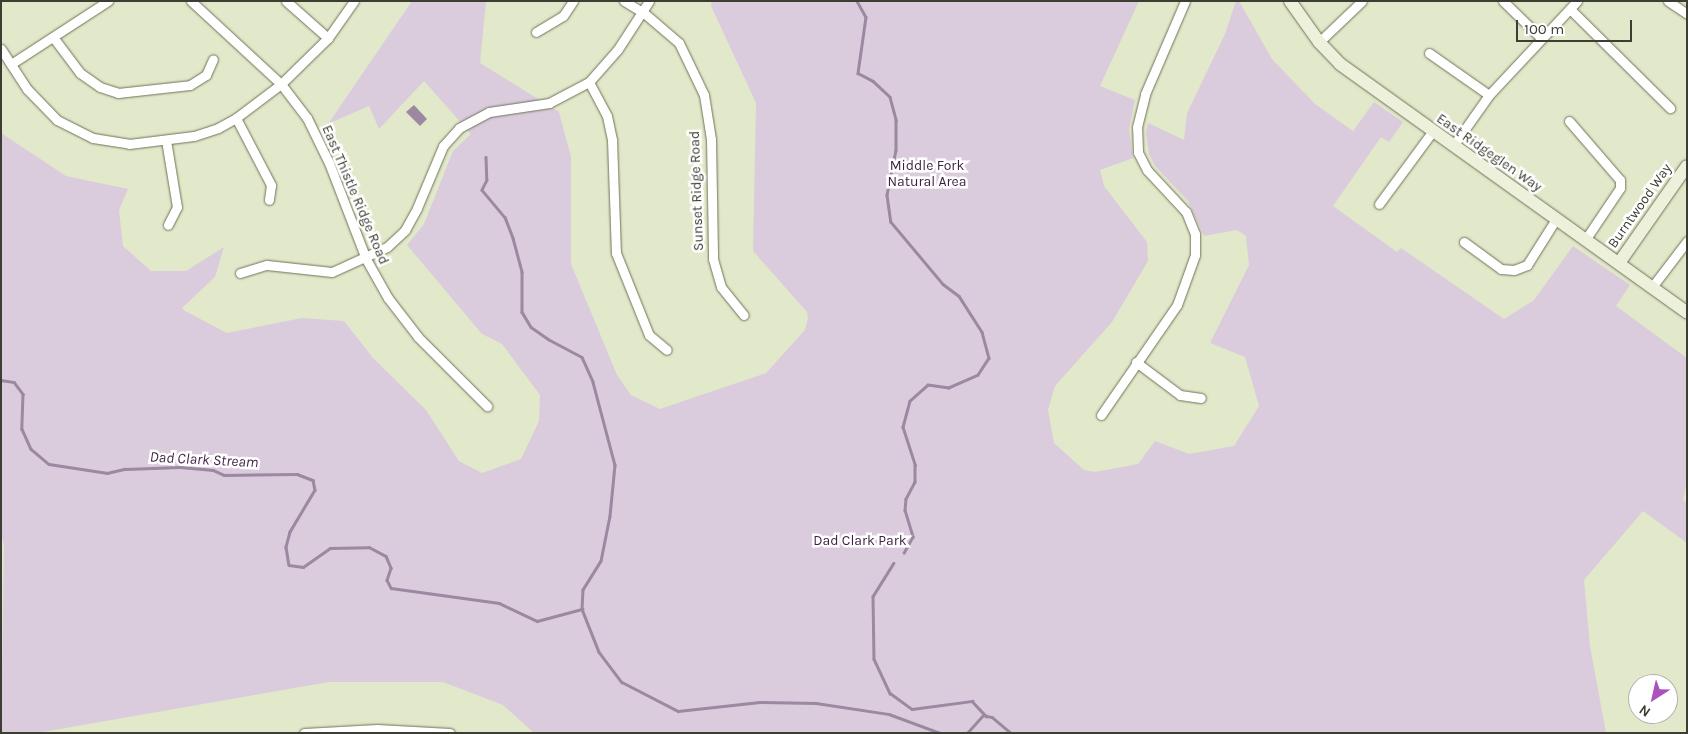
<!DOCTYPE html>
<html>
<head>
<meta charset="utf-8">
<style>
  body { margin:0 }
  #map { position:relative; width:1688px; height:734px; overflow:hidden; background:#e2e8ca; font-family:Karla,sans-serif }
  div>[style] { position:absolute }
  .green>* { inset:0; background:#daccdd }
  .water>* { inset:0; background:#9c88a0 }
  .stream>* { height:2.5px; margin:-1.25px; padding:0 1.25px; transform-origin:1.25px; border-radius:1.25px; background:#9c88a0 }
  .roads { filter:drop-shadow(0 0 1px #6e7358) drop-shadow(0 0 1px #6e7358) }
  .street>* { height:9px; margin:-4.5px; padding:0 4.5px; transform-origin:4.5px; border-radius:4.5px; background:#fff }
  .secondary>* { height:12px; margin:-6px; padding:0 6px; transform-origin:6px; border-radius:6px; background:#edf1dc }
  span { translate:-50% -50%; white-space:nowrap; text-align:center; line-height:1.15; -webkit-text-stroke:5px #fff; paint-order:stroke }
  .street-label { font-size:14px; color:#3c3e33 }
  .park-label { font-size:14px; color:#3d1f43 }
  .water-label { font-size:15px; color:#44264a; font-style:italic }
  .frame { position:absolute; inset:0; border:2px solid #3c3e33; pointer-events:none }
  .north { position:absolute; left:1628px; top:674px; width:50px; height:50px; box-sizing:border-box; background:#fff; border:1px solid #b1b2ad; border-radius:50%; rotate:215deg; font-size:14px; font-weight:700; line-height:20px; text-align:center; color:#3c3e33 }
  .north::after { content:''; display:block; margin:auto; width:18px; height:22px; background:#ac52be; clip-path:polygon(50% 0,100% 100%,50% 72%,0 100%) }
  .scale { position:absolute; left:1516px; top:20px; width:116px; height:22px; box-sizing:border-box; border:2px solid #3c3e33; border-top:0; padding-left:6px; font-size:15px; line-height:18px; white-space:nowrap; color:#3c3e33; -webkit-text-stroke:4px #fff; paint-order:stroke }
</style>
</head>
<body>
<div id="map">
  <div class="green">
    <i style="clip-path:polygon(412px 1px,486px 1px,480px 63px,559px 112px,571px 157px,571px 264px,617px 375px,631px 395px,660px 409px,766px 373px,805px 330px,808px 318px,807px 312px,753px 251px,756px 103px,711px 6px,712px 1px,1139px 1px,1100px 86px,1135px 100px,1129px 129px,1133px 158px,1100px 170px,1104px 186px,1147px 242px,1148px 261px,1112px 322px,1055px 386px,1048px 410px,1054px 443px,1084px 470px,1095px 472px,1138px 464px,1155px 441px,1189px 454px,1234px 446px,1259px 406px,1245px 357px,1210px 343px,1249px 265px,1246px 236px,1237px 230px,1204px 236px,1188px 201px,1155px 166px,1149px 154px,1146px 132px,1148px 123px,1184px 140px,1187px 113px,1225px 34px,1236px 1px,1239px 1px,1272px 59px,1315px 104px,1353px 131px,1374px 102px,1403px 122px,1389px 142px,1381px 137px,1333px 206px,1397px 252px,1401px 248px,1504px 319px,1534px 300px,1573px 246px,1630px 285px,1616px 306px,1687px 358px,1687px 480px,1683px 500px,1687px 503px,1687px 543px,1643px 511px,1584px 580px,1590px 646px,1606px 733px,534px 733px,503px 705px,443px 682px,329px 682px,37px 733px,1px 733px,4px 544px,1px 535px,1px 133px,66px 176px,128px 189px,119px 210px,123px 246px,151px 271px,186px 271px,224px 247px,215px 277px,182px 308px,185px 311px,227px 333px,302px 318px,344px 321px,373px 358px,426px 410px,459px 461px,482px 473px,521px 459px,539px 421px,540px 395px,502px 344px,482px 334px,407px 245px,424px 224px,453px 151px,471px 134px,424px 81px,379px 129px,369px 106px,328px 124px)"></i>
  </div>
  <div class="water">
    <i style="clip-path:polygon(414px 105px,427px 119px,420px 126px,406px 112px)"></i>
  </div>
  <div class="stream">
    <i style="left:857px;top:1px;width:18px;rotate:61deg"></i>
    <i style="left:866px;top:17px;width:57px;rotate:98.1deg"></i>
    <i style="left:858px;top:73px;width:17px;rotate:28deg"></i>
    <i style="left:873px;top:81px;width:23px;rotate:43deg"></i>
    <i style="left:890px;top:97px;width:24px;rotate:75deg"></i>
    <i style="left:896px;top:120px;width:30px;rotate:90deg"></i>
    <i style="left:896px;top:150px;width:46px;rotate:101.3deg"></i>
    <i style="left:887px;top:195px;width:27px;rotate:82deg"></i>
    <i style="left:891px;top:222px;width:81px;rotate:50deg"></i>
    <i style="left:943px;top:284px;width:20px;rotate:37deg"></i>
    <i style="left:959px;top:296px;width:43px;rotate:57.4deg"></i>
    <i style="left:982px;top:332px;width:27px;rotate:75deg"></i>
    <i style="left:989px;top:358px;width:20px;rotate:123deg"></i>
    <i style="left:978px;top:375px;width:32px;rotate:156deg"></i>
    <i style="left:949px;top:388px;width:21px;rotate:-172deg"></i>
    <i style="left:928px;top:385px;width:24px;rotate:138deg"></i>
    <i style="left:910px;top:401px;width:27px;rotate:105deg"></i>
    <i style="left:903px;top:427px;width:40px;rotate:72deg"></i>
    <i style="left:915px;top:465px;width:17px;rotate:90deg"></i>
    <i style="left:915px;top:482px;width:19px;rotate:118deg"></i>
    <i style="left:906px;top:499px;width:11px;rotate:95deg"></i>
    <i style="left:905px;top:510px;width:28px;rotate:73deg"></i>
    <i style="left:913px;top:537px;width:18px;rotate:119deg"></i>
    <i style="left:486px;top:157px;width:23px;rotate:88deg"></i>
    <i style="left:487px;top:180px;width:11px;rotate:117deg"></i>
    <i style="left:482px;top:190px;width:35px;rotate:50deg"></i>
    <i style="left:505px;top:217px;width:22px;rotate:69deg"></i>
    <i style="left:513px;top:238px;width:35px;rotate:75deg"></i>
    <i style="left:522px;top:272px;width:40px;rotate:90deg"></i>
    <i style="left:522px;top:312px;width:17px;rotate:59deg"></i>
    <i style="left:531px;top:327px;width:21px;rotate:35deg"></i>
    <i style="left:548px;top:339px;width:38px;rotate:28deg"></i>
    <i style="left:582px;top:357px;width:27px;rotate:66deg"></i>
    <i style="left:593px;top:382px;width:86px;rotate:75.2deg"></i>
    <i style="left:615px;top:465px;width:51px;rotate:95.6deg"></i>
    <i style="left:610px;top:516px;width:46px;rotate:101.3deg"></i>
    <i style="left:601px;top:561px;width:34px;rotate:122deg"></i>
    <i style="left:583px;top:590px;width:19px;rotate:93deg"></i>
    <i style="left:1px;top:380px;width:13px;rotate:9deg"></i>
    <i style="left:14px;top:382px;width:15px;rotate:53deg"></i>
    <i style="left:23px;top:394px;width:35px;rotate:92deg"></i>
    <i style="left:22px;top:429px;width:22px;rotate:66deg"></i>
    <i style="left:31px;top:449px;width:23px;rotate:40deg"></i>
    <i style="left:49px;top:464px;width:59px;rotate:8.8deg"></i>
    <i style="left:107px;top:473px;width:18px;rotate:-13deg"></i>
    <i style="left:125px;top:469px;width:55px;rotate:-2.1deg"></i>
    <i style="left:180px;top:467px;width:33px;rotate:5deg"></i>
    <i style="left:213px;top:470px;width:12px;rotate:24deg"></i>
    <i style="left:224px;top:475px;width:73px;rotate:-0.8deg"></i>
    <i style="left:297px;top:474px;width:17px;rotate:21deg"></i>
    <i style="left:313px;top:480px;width:10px;rotate:79deg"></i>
    <i style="left:315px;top:490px;width:49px;rotate:120.8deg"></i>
    <i style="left:290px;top:532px;width:16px;rotate:105deg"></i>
    <i style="left:286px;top:547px;width:18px;rotate:81deg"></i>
    <i style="left:289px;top:565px;width:14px;rotate:8deg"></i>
    <i style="left:303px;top:567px;width:33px;rotate:-35deg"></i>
    <i style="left:330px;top:548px;width:39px;rotate:-1deg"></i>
    <i style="left:369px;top:547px;width:19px;rotate:28deg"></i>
    <i style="left:386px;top:556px;width:13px;rotate:67deg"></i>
    <i style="left:391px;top:568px;width:13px;rotate:108deg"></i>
    <i style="left:387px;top:580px;width:9px;rotate:63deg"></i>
    <i style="left:391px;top:588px;width:109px;rotate:7.9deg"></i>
    <i style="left:499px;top:603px;width:42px;rotate:25.3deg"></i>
    <i style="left:537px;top:621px;width:47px;rotate:-14.9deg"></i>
    <i style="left:582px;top:609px;width:46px;rotate:68.4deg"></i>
    <i style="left:599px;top:652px;width:38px;rotate:53deg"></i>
    <i style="left:622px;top:682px;width:63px;rotate:27.4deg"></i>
    <i style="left:678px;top:711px;width:82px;rotate:-6.3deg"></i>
    <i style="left:760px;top:702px;width:56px;rotate:1deg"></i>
    <i style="left:816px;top:703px;width:74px;rotate:8.6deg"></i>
    <i style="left:889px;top:714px;width:54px;rotate:20.4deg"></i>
    <i style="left:894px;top:563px;width:39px;rotate:122deg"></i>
    <i style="left:873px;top:596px;width:63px;rotate:89.1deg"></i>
    <i style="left:874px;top:659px;width:38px;rotate:65deg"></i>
    <i style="left:890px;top:693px;width:27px;rotate:36deg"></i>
    <i style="left:912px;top:709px;width:61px;rotate:-7.6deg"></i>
    <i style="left:972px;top:701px;width:21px;rotate:47deg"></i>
    <i style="left:967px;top:733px;width:24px;rotate:-48deg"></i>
    <i style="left:983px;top:715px;width:9px;rotate:13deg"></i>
    <i style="left:992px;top:717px;width:25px;rotate:40deg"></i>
  </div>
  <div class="roads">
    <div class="street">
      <i style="left:191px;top:1px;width:122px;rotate:42.7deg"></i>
      <i style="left:281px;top:84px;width:43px;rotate:52.6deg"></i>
      <i style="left:307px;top:118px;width:50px;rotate:63.9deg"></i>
      <i style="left:329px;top:163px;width:103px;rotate:68.9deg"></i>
      <i style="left:366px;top:259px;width:45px;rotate:60.6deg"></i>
      <i style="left:388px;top:298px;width:49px;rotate:52.4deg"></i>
      <i style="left:418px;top:337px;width:98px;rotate:45deg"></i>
      <i style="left:286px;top:1px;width:56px;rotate:41.4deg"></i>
      <i style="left:624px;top:1px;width:23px;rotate:31deg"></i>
      <i style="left:644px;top:13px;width:46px;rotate:40.6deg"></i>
      <i style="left:679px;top:43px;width:58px;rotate:64.3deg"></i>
      <i style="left:704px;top:95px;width:45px;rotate:81deg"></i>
      <i style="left:711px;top:139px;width:120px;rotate:89deg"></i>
      <i style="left:713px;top:259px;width:29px;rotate:74deg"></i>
      <i style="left:721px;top:287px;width:36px;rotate:51deg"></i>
      <i style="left:1503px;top:1px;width:53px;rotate:44.2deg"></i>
      <i style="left:1668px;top:1px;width:23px;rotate:34deg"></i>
      <i style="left:1570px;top:9px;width:141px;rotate:44.7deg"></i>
      <i style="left:536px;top:32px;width:31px;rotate:-31deg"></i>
      <i style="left:563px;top:16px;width:18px;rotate:-56deg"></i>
      <i style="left:53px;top:37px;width:45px;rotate:53.1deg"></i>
      <i style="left:80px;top:73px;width:24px;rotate:35deg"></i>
      <i style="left:100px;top:87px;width:19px;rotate:18deg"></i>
      <i style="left:118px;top:93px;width:72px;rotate:-6.3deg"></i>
      <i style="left:190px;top:85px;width:19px;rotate:-32deg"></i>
      <i style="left:206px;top:75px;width:17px;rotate:-66deg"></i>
      <i style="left:1319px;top:42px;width:59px;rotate:-43.6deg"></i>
      <i style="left:1px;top:49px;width:48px;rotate:57deg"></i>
      <i style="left:27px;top:89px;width:43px;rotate:45.9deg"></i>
      <i style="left:57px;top:120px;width:40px;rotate:26.6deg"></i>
      <i style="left:93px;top:138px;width:36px;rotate:9deg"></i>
      <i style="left:129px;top:144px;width:65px;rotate:-7deg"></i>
      <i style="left:194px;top:136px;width:25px;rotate:-18deg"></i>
      <i style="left:218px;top:128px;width:21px;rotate:-29deg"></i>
      <i style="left:236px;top:118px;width:56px;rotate:-37.1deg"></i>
      <i style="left:281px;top:84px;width:66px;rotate:-44.4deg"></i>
      <i style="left:328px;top:38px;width:45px;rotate:-54.9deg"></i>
      <i style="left:1429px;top:53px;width:73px;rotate:35deg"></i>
      <i style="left:11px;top:64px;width:116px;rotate:-33deg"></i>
      <i style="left:589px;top:82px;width:38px;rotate:62deg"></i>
      <i style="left:607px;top:116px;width:25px;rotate:78deg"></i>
      <i style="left:612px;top:140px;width:113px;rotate:88deg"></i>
      <i style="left:616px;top:253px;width:88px;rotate:68.1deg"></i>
      <i style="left:649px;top:335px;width:23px;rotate:40deg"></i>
      <i style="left:236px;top:118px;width:76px;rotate:62.4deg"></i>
      <i style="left:271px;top:185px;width:15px;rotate:98deg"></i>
      <i style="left:1569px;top:121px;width:78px;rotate:49.2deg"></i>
      <i style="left:1620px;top:180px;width:8px;rotate:90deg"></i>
      <i style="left:1620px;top:188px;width:63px;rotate:123.9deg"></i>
      <i style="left:166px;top:140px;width:68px;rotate:80.7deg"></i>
      <i style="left:177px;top:207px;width:20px;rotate:117deg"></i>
      <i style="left:1453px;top:146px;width:62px;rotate:-54.8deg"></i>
      <i style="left:1489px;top:95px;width:129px;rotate:-46.9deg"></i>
      <i style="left:1379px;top:204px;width:89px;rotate:-53.6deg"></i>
      <i style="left:1464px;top:242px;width:46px;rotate:36.1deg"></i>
      <i style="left:1501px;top:269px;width:13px;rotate:4deg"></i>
      <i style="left:1514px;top:270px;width:14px;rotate:-21deg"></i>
      <i style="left:1527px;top:265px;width:54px;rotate:-57.8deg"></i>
      <i style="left:240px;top:273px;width:28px;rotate:-17deg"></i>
      <i style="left:267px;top:265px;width:65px;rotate:6.1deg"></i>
      <i style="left:332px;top:272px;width:60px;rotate:-24.4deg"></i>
      <i style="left:387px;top:247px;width:25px;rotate:-43deg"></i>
      <i style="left:405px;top:230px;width:25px;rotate:-61deg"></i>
      <i style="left:417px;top:208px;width:67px;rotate:-67.2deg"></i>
      <i style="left:443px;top:146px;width:24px;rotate:-48deg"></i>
      <i style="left:459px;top:128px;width:34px;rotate:-28deg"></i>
      <i style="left:489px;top:112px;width:61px;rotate:-8.5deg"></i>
      <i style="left:549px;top:103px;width:45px;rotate:-27.7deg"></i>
      <i style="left:589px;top:82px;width:44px;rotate:-48.7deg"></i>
      <i style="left:618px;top:49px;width:57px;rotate:-57.1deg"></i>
      <i style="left:1652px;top:287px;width:58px;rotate:-52.7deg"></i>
      <i style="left:1136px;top:362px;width:55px;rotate:36.9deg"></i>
      <i style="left:1180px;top:395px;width:21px;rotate:8deg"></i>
      <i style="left:1101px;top:415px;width:134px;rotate:-55.4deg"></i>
      <i style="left:1177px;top:305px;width:53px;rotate:-70.2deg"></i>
      <i style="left:1195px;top:255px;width:21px;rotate:-90deg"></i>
      <i style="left:1195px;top:234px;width:24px;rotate:-112deg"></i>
      <i style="left:1186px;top:212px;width:57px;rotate:-132.9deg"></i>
      <i style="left:1147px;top:170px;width:20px;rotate:-117deg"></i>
      <i style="left:1138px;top:152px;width:25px;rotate:-92deg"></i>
      <i style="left:1137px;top:127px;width:34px;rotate:-76deg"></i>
      <i style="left:1145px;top:94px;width:101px;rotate:-66.7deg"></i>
      <i style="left:304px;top:733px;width:73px;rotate:-3.1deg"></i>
      <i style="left:377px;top:729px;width:73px;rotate:3.1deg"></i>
    </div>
    <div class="secondary">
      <i style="left:1290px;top:1px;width:50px;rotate:54.7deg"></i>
      <i style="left:1319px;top:42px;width:30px;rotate:46deg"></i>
      <i style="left:1340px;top:64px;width:427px;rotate:35.6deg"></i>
      <i style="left:1619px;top:263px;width:118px;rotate:-55deg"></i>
    </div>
  </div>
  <div class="street-label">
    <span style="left:1489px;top:153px;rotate:35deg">East Ridgeglen Way</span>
    <span style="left:697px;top:191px;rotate:-92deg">Sunset Ridge Road</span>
    <span style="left:355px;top:195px;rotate:67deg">East Thistle Ridge Road</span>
    <span style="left:1640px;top:206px;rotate:-55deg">Burntwood Way</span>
  </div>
  <div class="park-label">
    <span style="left:927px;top:174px">Middle Fork<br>Natural Area</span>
    <span style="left:860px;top:541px">Dad Clark Park</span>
  </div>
  <div class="water-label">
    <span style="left:204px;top:460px;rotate:3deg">Dad Clark Stream</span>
  </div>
  <div class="frame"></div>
  <div class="north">N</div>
  <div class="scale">100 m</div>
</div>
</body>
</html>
